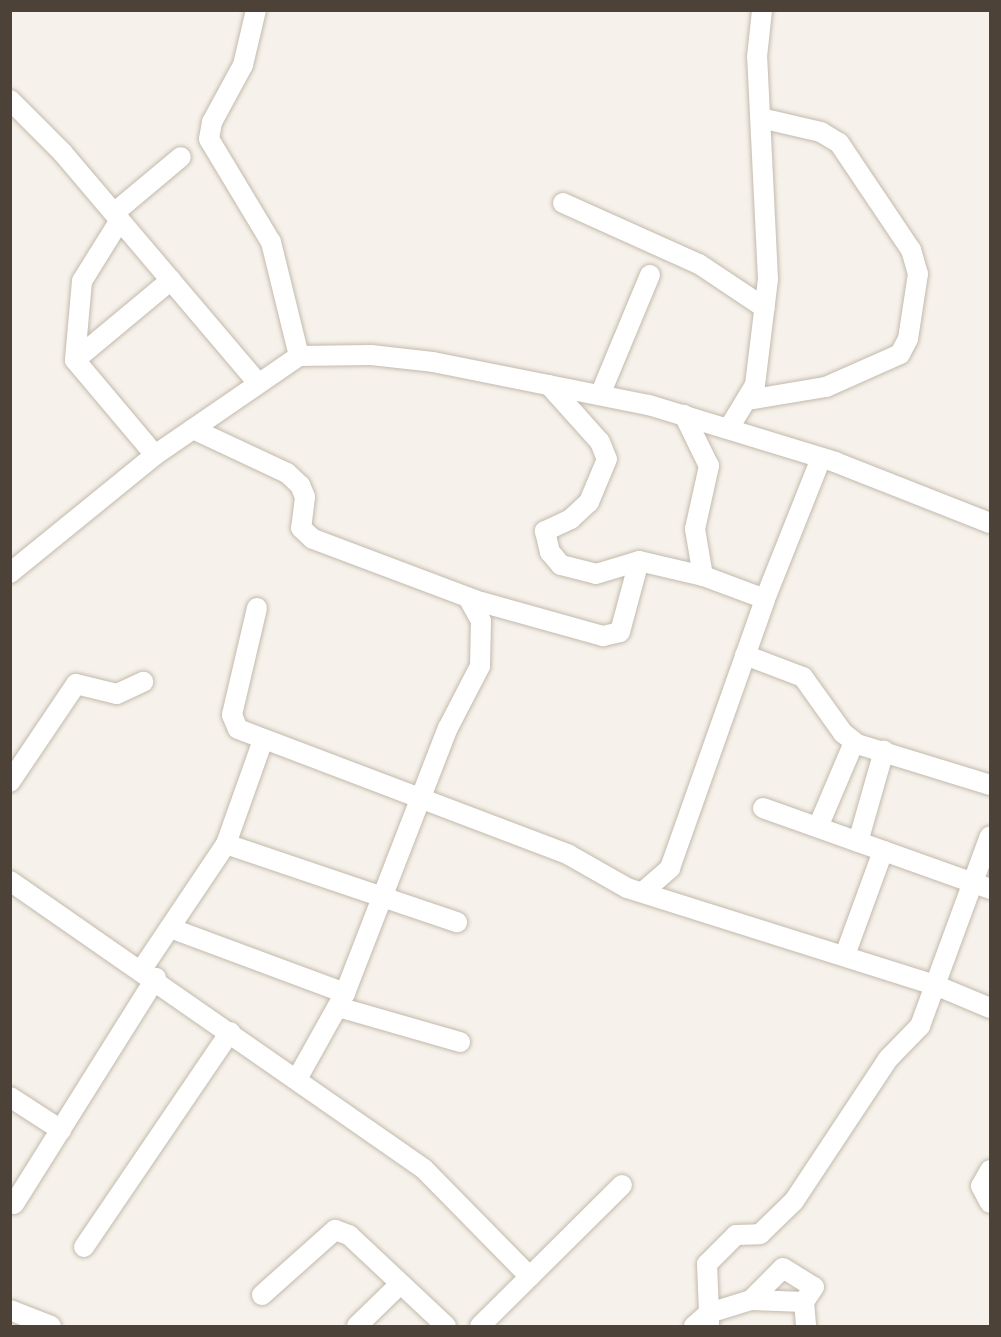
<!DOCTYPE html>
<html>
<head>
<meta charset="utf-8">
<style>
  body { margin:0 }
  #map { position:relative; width:1001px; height:1337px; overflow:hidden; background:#f6f2eb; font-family:"Golos Text",sans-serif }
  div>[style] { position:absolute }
  .roads { filter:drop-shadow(0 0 2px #c3b9ac) drop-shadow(0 0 2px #c3b9ac) }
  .minor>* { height:20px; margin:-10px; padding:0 10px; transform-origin:10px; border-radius:10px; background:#fff }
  span { translate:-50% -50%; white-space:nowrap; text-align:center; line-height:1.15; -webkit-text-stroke:5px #fff; paint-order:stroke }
  .frame { position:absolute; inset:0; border:12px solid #4c4238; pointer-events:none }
</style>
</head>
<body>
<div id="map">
  <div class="roads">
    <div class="minor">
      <i style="left:256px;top:10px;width:57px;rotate:103.3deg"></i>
      <i style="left:243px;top:65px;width:65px;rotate:118.5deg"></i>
      <i style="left:212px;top:122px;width:17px;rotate:100deg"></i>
      <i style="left:209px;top:139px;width:120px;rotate:59deg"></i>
      <i style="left:271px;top:242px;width:117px;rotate:76.2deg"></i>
      <i style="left:10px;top:100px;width:74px;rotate:45deg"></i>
      <i style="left:62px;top:152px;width:300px;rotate:49.7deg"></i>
      <i style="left:563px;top:203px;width:149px;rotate:24.2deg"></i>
      <i style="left:699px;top:264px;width:79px;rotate:33.7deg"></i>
      <i style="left:114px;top:213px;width:87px;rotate:-39.9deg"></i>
      <i style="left:120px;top:220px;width:72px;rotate:121.9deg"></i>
      <i style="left:82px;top:281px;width:79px;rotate:95.1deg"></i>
      <i style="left:75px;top:360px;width:124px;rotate:49.9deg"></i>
      <i style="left:75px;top:360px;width:125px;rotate:-39.8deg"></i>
      <i style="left:549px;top:385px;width:76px;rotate:48.2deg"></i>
      <i style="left:600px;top:442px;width:18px;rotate:68deg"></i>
      <i style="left:607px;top:459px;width:47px;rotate:112.7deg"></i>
      <i style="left:589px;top:502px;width:25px;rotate:137deg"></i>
      <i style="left:571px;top:519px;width:29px;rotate:155deg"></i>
      <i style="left:545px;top:531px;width:22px;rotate:77deg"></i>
      <i style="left:550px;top:552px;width:17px;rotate:50deg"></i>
      <i style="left:561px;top:565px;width:36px;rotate:14deg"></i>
      <i style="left:596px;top:574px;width:45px;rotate:-16.8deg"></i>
      <i style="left:600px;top:395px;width:130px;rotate:-67.4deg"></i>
      <i style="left:748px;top:400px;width:79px;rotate:-9.5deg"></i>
      <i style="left:826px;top:387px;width:81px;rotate:-24deg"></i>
      <i style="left:900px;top:354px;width:17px;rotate:-62deg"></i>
      <i style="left:908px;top:339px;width:66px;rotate:-81.3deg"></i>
      <i style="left:918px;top:274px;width:25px;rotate:-106deg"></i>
      <i style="left:911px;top:250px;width:129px;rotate:-123.9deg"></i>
      <i style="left:839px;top:143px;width:21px;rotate:-149deg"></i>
      <i style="left:821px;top:132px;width:62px;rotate:-166.9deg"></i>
      <i style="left:729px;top:428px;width:50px;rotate:-58.8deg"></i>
      <i style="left:755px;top:385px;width:107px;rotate:-83deg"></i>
      <i style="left:768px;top:279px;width:222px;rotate:-92.8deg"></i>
      <i style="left:757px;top:57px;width:47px;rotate:-83.9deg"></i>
      <i style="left:193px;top:429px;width:104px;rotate:25.1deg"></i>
      <i style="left:287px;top:473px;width:18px;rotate:43deg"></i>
      <i style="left:300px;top:485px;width:13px;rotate:67deg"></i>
      <i style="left:305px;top:497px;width:31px;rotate:97deg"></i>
      <i style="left:301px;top:528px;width:16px;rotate:43deg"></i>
      <i style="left:313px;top:539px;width:179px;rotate:20.6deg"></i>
      <i style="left:481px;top:602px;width:127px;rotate:15.6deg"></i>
      <i style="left:603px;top:636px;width:17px;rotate:-13deg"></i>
      <i style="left:620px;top:632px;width:73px;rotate:-75deg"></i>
      <i style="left:639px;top:561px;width:66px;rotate:13.2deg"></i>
      <i style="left:703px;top:576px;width:48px;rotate:-99.7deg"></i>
      <i style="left:695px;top:529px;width:65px;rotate:-77.5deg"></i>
      <i style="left:709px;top:466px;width:57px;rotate:-116.1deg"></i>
      <i style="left:10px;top:573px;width:187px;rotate:-39.1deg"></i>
      <i style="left:155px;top:455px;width:175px;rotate:-34.5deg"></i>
      <i style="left:299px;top:356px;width:72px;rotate:-0.8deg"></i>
      <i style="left:371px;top:355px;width:62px;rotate:6.4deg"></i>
      <i style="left:433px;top:362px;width:220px;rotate:11.3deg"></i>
      <i style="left:649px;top:405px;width:195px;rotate:17deg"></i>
      <i style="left:835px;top:462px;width:167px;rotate:21.5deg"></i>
      <i style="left:765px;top:599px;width:152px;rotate:-68.3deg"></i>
      <i style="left:257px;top:608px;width:110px;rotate:103.2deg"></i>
      <i style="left:232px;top:715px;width:15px;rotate:67deg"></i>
      <i style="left:238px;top:729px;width:354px;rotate:20.8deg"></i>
      <i style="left:569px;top:855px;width:67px;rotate:29.6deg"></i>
      <i style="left:627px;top:888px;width:323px;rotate:17.5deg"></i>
      <i style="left:935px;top:985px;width:60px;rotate:22.7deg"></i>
      <i style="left:745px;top:655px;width:62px;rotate:20.8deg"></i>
      <i style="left:803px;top:677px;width:69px;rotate:54.5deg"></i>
      <i style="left:843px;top:733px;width:18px;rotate:38deg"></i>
      <i style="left:857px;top:744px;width:139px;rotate:17.1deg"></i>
      <i style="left:10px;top:782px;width:118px;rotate:-56deg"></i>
      <i style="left:76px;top:684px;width:42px;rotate:13.7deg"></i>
      <i style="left:117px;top:694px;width:29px;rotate:-25deg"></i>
      <i style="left:763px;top:808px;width:241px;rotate:19.6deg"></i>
      <i style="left:818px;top:827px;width:92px;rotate:-67deg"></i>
      <i style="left:858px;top:842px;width:95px;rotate:-74.1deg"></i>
      <i style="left:226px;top:844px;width:244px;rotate:18.7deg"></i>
      <i style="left:10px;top:881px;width:504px;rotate:34.82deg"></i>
      <i style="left:424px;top:1169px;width:151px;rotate:45.5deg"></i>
      <i style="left:644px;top:891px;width:35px;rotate:-41deg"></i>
      <i style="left:670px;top:868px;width:285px;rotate:-70.5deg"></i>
      <i style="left:765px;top:599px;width:66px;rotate:-159.6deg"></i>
      <i style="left:170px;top:928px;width:187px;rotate:20.4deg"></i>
      <i style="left:845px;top:955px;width:111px;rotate:-69.9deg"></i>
      <i style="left:142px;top:969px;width:151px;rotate:-56.1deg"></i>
      <i style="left:226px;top:844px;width:110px;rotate:-70.4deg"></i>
      <i style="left:338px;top:1007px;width:127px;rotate:16deg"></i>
      <i style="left:297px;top:1079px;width:98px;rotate:-60.8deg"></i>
      <i style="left:345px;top:993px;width:284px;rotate:-68.8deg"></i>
      <i style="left:448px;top:728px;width:70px;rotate:-62.7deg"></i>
      <i style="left:480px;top:666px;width:45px;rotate:-88.7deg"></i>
      <i style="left:481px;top:621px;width:26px;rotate:-119deg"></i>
      <i style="left:10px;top:1097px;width:61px;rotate:32.9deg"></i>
      <i style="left:990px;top:1170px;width:18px;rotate:119deg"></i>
      <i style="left:981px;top:1186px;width:19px;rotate:62deg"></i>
      <i style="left:14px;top:1204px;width:267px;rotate:-57.9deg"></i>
      <i style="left:84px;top:1247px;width:260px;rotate:-55.8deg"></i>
      <i style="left:262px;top:1295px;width:98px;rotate:-41.7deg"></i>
      <i style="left:335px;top:1230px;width:15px;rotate:20deg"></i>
      <i style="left:349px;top:1235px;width:133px;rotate:43.2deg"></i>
      <i style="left:804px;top:1302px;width:24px;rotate:85deg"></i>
      <i style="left:10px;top:1310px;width:44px;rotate:21.3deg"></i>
      <i style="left:709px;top:1324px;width:11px;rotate:-90deg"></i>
      <i style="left:709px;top:1313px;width:44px;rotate:-17.2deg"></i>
      <i style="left:751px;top:1300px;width:45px;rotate:-45deg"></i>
      <i style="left:783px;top:1268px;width:36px;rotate:32deg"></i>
      <i style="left:814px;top:1287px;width:18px;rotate:124deg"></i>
      <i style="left:804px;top:1302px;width:53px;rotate:-177.8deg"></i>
      <i style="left:357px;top:1326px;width:60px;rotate:-44.3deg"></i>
      <i style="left:480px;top:1326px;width:200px;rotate:-44.8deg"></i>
      <i style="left:694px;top:1326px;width:20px;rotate:-41deg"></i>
      <i style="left:709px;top:1313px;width:49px;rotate:-92.3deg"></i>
      <i style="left:707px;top:1264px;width:41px;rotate:-45deg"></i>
      <i style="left:736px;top:1235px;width:24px;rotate:-2deg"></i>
      <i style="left:760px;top:1234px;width:47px;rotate:-44.1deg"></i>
      <i style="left:794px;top:1201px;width:170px;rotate:-56.5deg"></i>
      <i style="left:888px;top:1059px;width:46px;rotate:-45.9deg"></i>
      <i style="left:920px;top:1026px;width:202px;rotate:-69.8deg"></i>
    </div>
  </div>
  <div class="frame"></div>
</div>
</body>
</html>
